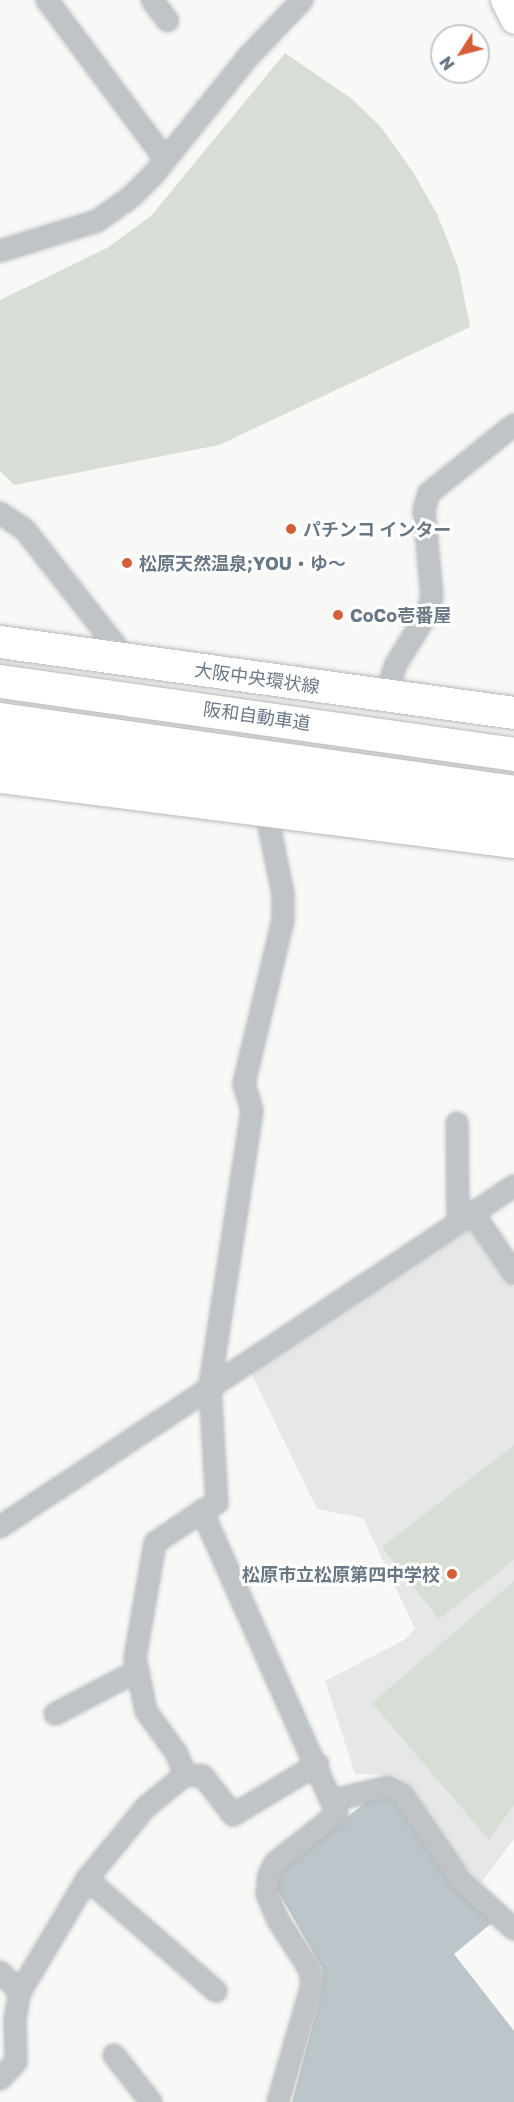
<!DOCTYPE html>
<html>
<head>
<meta charset="utf-8">
<style>
  body { margin:0 }
  #map { position:relative; width:514px; height:2102px; overflow:hidden; background:#f8f8f6; font-family:"Golos Text","Noto Sans JP",sans-serif }
  div>[style] { position:absolute }
  .built>* { inset:0; background:#e6e7e7 }
  .green>* { inset:0; background:#d8ddd5 }
  .water>* { inset:0; background:#bcc5ca }
  .roads { filter:drop-shadow(0 0 2px #b5b9be) drop-shadow(0 0 2px #b5b9be) }
  .street>* { height:20px; margin:-10px; padding:0 10px; transform-origin:10px; border-radius:10px; background:#c0c4c7 }
  .secondary>* { height:27px; margin:-13.5px; padding:0 13.5px; transform-origin:13.5px; border-radius:13.5px; background:#fff }
  .primary>* { height:32px; margin:-16px; padding:0 16px; transform-origin:16px; border-radius:16px; background:#fff }
  .highway>* { height:33px; margin:-16.5px; padding:0 16.5px; transform-origin:16.5px; border-radius:16.5px; background:#fff }
  .dots>* { width:16px; height:16px; translate:-50% -50%; box-sizing:border-box; border:3px solid #fff; border-radius:50% }
  span { translate:-50% -50%; white-space:nowrap; text-align:center; line-height:1.15; -webkit-text-stroke:6px #fff; paint-order:stroke }
  .poi-label { font-size:18px; color:#6a7885; font-weight:700 }
  .left { translate:0 -50%; text-align:left }
  .right { translate:-100% -50%; text-align:right }
  .street-label { font-size:18px; color:#6a7885 }
  .north { position:absolute; left:430px; top:24px; width:60px; height:60px; box-sizing:border-box; background:#fff; border:2px solid #c3c9ce; border-radius:50%; rotate:234deg; font-size:16px; font-weight:700; line-height:24px; text-align:center; color:#6a7885 }
  .north::after { content:''; display:block; margin:auto; width:21px; height:27px; background:#d65f38; clip-path:polygon(50% 0,100% 100%,50% 72%,0 100%) }
</style>
</head>
<body>
<div id="map">
  <div class="built">
    <i style="clip-path:polygon(473px 1226px,514px 1287px,514px 1839px,481px 1883px,448px 1849px,408px 1783px,394px 1775px,355px 1774px,325px 1681px,404px 1640px,415px 1629px,363px 1518px,317px 1509px,249px 1369px)"></i>
  </div>
  <div class="green">
    <i style="clip-path:polygon(285px 53px,352px 99px,381px 127px,413px 172px,437px 214px,458px 267px,470px 327px,219px 445px,14px 485px,0 471px,0 300px,107px 248px,151px 216px)"></i>
    <i style="clip-path:polygon(514px 1445px,514px 1560px,439px 1619px,382px 1547px)"></i>
    <i style="clip-path:polygon(514px 1581px,514px 1805px,489px 1840px,372px 1703px)"></i>
  </div>
  <div class="water">
    <i style="clip-path:polygon(374px 1796px,387px 1797px,397px 1803px,493px 1922px,454px 1954px,514px 2031px,514px 2102px,292px 2102px,323px 1986px,322px 1968px,272px 1881px,287px 1864px)"></i>
  </div>
  <div class="roads">
    <div class="street">
      <i style="left:47px;top:0;width:199px;rotate:53.4deg"></i>
      <i style="left:152px;top:0;width:26px;rotate:53deg"></i>
      <i style="left:0;top:251px;width:102px;rotate:-17.2deg"></i>
      <i style="left:97px;top:221px;width:42px;rotate:-35.2deg"></i>
      <i style="left:131px;top:197px;width:33px;rotate:-45deg"></i>
      <i style="left:154px;top:174px;width:150px;rotate:-51.2deg"></i>
      <i style="left:248px;top:57px;width:79px;rotate:-46.5deg"></i>
      <i style="left:0;top:513px;width:30px;rotate:34deg"></i>
      <i style="left:25px;top:530px;width:165px;rotate:51.9deg"></i>
      <i style="left:386px;top:696px;width:31px;rotate:-73deg"></i>
      <i style="left:395px;top:666px;width:63px;rotate:-58.6deg"></i>
      <i style="left:428px;top:612px;width:16px;rotate:-76deg"></i>
      <i style="left:432px;top:596px;width:86px;rotate:-95.3deg"></i>
      <i style="left:424px;top:510px;width:18px;rotate:-74deg"></i>
      <i style="left:429px;top:493px;width:109px;rotate:-38.7deg"></i>
      <i style="left:266px;top:811px;width:85px;rotate:78.4deg"></i>
      <i style="left:283px;top:894px;width:26px;rotate:90deg"></i>
      <i style="left:283px;top:920px;width:169px;rotate:103.4deg"></i>
      <i style="left:244px;top:1084px;width:28px;rotate:73deg"></i>
      <i style="left:252px;top:1111px;width:278px;rotate:98.7deg"></i>
      <i style="left:210px;top:1386px;width:117px;rotate:86.6deg"></i>
      <i style="left:217px;top:1503px;width:17px;rotate:152deg"></i>
      <i style="left:202px;top:1511px;width:332px;rotate:66deg"></i>
      <i style="left:337px;top:1814px;width:79px;rotate:141.7deg"></i>
      <i style="left:275px;top:1863px;width:13px;rotate:117deg"></i>
      <i style="left:269px;top:1875px;width:19px;rotate:96deg"></i>
      <i style="left:267px;top:1894px;width:28px;rotate:67deg"></i>
      <i style="left:278px;top:1920px;width:59px;rotate:57.4deg"></i>
      <i style="left:310px;top:1970px;width:15px;rotate:82deg"></i>
      <i style="left:312px;top:1985px;width:122px;rotate:106.2deg"></i>
      <i style="left:457px;top:1123px;width:100px;rotate:89.4deg"></i>
      <i style="left:473px;top:1213px;width:73px;rotate:55.7deg"></i>
      <i style="left:0;top:1527px;width:617px;rotate:-33.56deg"></i>
      <i style="left:55px;top:1714px;width:93px;rotate:-27.7deg"></i>
      <i style="left:185px;top:1775px;width:22px;rotate:-111deg"></i>
      <i style="left:177px;top:1754px;width:53px;rotate:-125.8deg"></i>
      <i style="left:146px;top:1711px;width:54px;rotate:-101.7deg"></i>
      <i style="left:135px;top:1658px;width:117px;rotate:-80.1deg"></i>
      <i style="left:155px;top:1543px;width:57px;rotate:-34.2deg"></i>
      <i style="left:334px;top:1800px;width:56px;rotate:-13.5deg"></i>
      <i style="left:388px;top:1787px;width:16px;rotate:27deg"></i>
      <i style="left:402px;top:1794px;width:105px;rotate:55.9deg"></i>
      <i style="left:461px;top:1881px;width:72px;rotate:42.2deg"></i>
      <i style="left:87px;top:1879px;width:171px;rotate:41deg"></i>
      <i style="left:0;top:1972px;width:28px;rotate:45deg"></i>
      <i style="left:114px;top:2055px;width:60px;rotate:51.8deg"></i>
      <i style="left:0;top:2079px;width:23px;rotate:-47deg"></i>
      <i style="left:16px;top:2062px;width:43px;rotate:-91.3deg"></i>
      <i style="left:15px;top:2019px;width:27px;rotate:-80deg"></i>
      <i style="left:20px;top:1992px;width:131px;rotate:-59.3deg"></i>
      <i style="left:87px;top:1879px;width:93px;rotate:-50.7deg"></i>
      <i style="left:146px;top:1807px;width:50px;rotate:-39.4deg"></i>
      <i style="left:185px;top:1775px;width:18px;rotate:3deg"></i>
      <i style="left:203px;top:1776px;width:49px;rotate:52.4deg"></i>
      <i style="left:233px;top:1815px;width:99px;rotate:-31deg"></i>
    </div>
    <div class="secondary">
      <i style="left:504px;top:0;width:22px;rotate:63deg"></i>
    </div>
    <div class="primary">
      <i style="left:0;top:642px;width:519px;rotate:7.86deg"></i>
      <i style="left:0;top:777px;width:518px;rotate:7.21deg"></i>
    </div>
    <div class="highway">
      <i style="left:0;top:681px;width:519px;rotate:8.08deg"></i>
      <i style="left:0;top:719px;width:519px;rotate:8.08deg"></i>
      <i style="left:0;top:745px;width:150px;rotate:7.3deg"></i>
      <i style="left:149px;top:764px;width:369px;rotate:8.9deg"></i>
    </div>
  </div>
  <div class="dots">
    <i style="left:291px;top:529px;background:#d65f38"></i>
    <i style="left:127px;top:563px;background:#d65f38"></i>
    <i style="left:338px;top:615px;background:#d65f38"></i>
    <i style="left:452px;top:1574px;background:#d65f38"></i>
  </div>
  <div class="poi-label">
    <span class="left" style="left:303px;top:529px">パチンコ インター</span>
    <span class="left" style="left:139px;top:563px">松原天然温泉;YOU・ゆ〜</span>
    <span class="left" style="left:350px;top:615px">CoCo壱番屋</span>
    <span class="right" style="left:440px;top:1574px">松原市立松原第四中学校</span>
  </div>
  <div class="street-label">
    <span style="left:257px;top:678px;rotate:8deg">大阪中央環状線</span>
    <span style="left:257px;top:716px;rotate:8deg">阪和自動車道</span>
  </div>
  <div class="north">N</div>
</div>
</body>
</html>
